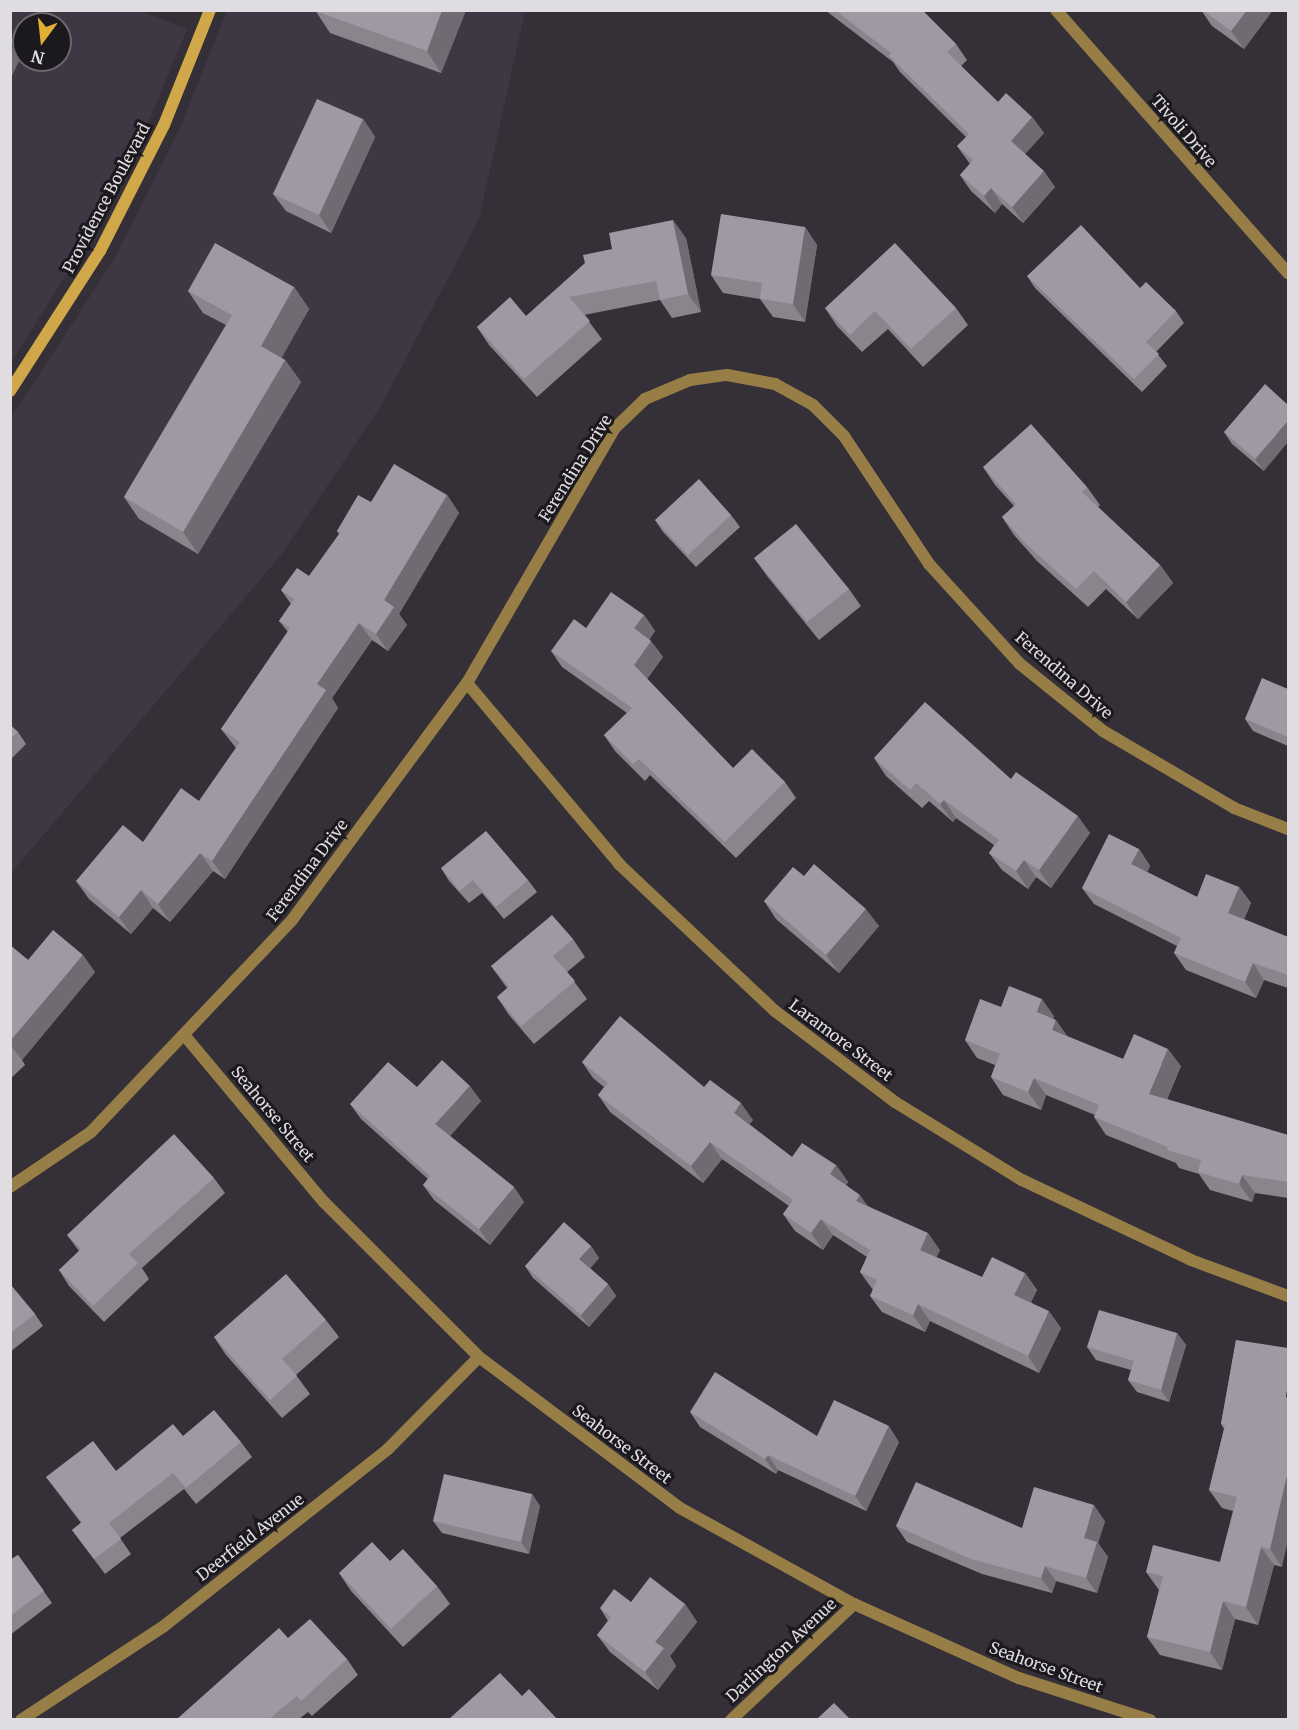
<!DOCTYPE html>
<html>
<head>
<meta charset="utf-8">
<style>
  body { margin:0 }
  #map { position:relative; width:1299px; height:1730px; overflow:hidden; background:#352f38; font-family:Merriweather,serif }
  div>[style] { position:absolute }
  .built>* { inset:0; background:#403745 }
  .minor>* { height:12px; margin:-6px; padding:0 6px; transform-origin:6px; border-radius:6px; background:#977e46 }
  .tertiary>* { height:12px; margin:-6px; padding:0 6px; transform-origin:6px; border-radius:6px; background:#977e46 }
  .secondary>* { height:12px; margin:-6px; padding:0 6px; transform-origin:6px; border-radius:6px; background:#d1a849 }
  .wall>* { inset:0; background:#8a848d }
  .shaded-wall>* { inset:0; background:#706b73 }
  .building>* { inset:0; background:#a099a4 }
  span { translate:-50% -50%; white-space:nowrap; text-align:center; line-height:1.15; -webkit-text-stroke:6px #1b191d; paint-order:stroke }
  .street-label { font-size:16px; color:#e0dde2 }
  .frame { position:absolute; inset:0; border:12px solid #e0dde2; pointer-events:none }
  .north { position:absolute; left:12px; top:12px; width:60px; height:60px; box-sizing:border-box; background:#1b191d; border:2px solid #6a676c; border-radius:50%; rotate:195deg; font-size:16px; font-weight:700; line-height:24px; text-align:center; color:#e0dde2 }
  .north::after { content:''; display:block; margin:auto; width:21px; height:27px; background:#e1af34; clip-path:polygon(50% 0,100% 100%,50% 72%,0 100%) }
</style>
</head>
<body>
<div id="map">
  <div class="built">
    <i style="clip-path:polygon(evenodd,11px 11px,139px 11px,187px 29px,150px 118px,86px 242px,11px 363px,11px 11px,24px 24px,60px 24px,60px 60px,24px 60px,24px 24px)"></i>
    <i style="clip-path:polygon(227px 11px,525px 11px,479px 219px,382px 404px,281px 555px,11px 873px,11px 418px,113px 261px,178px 133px)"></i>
  </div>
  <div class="minor">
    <i style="left:467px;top:683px;width:238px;rotate:49.9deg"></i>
    <i style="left:620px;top:865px;width:213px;rotate:43.3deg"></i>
    <i style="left:775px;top:1011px;width:151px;rotate:37.2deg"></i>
    <i style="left:895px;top:1102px;width:149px;rotate:31.6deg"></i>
    <i style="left:1022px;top:1180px;width:187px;rotate:25.3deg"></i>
    <i style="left:1191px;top:1260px;width:103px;rotate:20.4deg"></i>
    <i style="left:185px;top:1036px;width:217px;rotate:50.1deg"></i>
    <i style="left:324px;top:1202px;width:219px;rotate:45deg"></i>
    <i style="left:479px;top:1357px;width:251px;rotate:36.9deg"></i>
    <i style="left:680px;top:1508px;width:199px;rotate:28.9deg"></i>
    <i style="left:854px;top:1604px;width:181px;rotate:24.2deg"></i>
    <i style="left:1019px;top:1678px;width:138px;rotate:17.8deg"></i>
    <i style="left:10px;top:1187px;width:98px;rotate:-34.2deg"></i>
    <i style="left:91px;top:1132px;width:292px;rotate:-46.5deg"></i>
    <i style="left:292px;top:920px;width:295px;rotate:-53.6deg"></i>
    <i style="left:467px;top:683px;width:295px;rotate:-59.9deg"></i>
    <i style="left:615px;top:428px;width:42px;rotate:-44deg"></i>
    <i style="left:645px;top:399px;width:49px;rotate:-22.9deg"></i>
    <i style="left:690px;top:380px;width:37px;rotate:-8deg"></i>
    <i style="left:727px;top:375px;width:49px;rotate:10.6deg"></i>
    <i style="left:775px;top:384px;width:43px;rotate:28.9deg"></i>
    <i style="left:813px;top:405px;width:44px;rotate:45deg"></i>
    <i style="left:844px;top:436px;width:154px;rotate:56.4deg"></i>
    <i style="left:929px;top:564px;width:135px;rotate:47.7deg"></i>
    <i style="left:1020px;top:664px;width:107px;rotate:38.9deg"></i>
    <i style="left:1103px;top:731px;width:152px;rotate:30.4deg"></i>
    <i style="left:1234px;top:808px;width:58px;rotate:21.3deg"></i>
    <i style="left:21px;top:1720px;width:171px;rotate:-33.3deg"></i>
    <i style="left:164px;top:1626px;width:285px;rotate:-38.3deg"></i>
    <i style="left:388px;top:1449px;width:129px;rotate:-45.3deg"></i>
    <i style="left:731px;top:1720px;width:169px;rotate:-43.3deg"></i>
  </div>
  <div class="tertiary">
    <i style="left:1056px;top:10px;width:351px;rotate:48.6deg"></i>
  </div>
  <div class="secondary">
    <i style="left:10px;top:391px;width:166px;rotate:-57.3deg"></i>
    <i style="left:100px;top:251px;width:141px;rotate:-63.1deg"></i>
    <i style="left:164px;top:125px;width:124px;rotate:-68.2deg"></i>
  </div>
  <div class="wall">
    <i style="clip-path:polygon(315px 10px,466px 10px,441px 73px,330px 33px)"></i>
    <i style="clip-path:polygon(825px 10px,922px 10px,956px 44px,967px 60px,961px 66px,998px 102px,1032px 117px,1044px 133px,1025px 154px,1055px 187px,1023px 223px,1002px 204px,995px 213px,971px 191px,960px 175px,970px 164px,957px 146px,966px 137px,900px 72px,893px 62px)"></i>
    <i style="clip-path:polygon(1201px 10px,1273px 10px,1244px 49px,1212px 26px)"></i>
    <i style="clip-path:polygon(363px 119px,375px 137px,331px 233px,286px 211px,273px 194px)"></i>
    <i style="clip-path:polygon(805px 227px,817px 245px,805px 322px,773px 317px,760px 299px,723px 293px,711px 275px)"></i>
    <i style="clip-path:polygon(686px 238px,701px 312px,672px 318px,660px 300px,584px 315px,602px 339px,537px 397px,489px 345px,477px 327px,526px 316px)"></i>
    <i style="clip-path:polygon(1027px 276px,1140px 288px,1176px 311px,1184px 323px,1156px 352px,1167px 366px,1142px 392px,1035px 288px)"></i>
    <i style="clip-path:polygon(294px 287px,309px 309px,281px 358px,285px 360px,301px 382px,198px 554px,139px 519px,124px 497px,226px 325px,203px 313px,188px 291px)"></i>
    <i style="clip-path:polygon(825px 308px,956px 308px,968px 325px,923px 367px,888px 329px,862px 352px,837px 326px)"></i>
    <i style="clip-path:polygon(1288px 405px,1264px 471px,1232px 444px,1224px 432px)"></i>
    <i style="clip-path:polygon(983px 467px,1087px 487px,1100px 505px,1098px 507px,1160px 565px,1173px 583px,1138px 619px,1106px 589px,1088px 607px,1037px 561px,1014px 535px,1002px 517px,1014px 506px,995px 485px)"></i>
    <i style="clip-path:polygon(447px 495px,459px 513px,399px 614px,407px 625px,388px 651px,372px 640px,332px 698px,338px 708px,225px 879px,213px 871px,170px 922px,153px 908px,131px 934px,89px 899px,76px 881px,143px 842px,199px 801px,236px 748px,221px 729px,288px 632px,279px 621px,291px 604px,281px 590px,309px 576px,339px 534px,337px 531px,371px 502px)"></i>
    <i style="clip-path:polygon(731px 515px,740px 527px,696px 567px,663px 532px,655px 520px)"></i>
    <i style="clip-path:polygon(754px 558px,849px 589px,861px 606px,819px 640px,767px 576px)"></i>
    <i style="clip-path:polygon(644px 615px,655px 631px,649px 639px,663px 657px,647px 679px,733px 768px,785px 782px,796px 798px,736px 858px,650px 775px,645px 781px,615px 751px,604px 735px,627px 713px,562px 667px,551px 651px,586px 628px)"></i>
    <i style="clip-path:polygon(1288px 689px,1288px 746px,1253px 731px,1245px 719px)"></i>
    <i style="clip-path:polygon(10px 725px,18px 732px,26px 744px,10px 760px)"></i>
    <i style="clip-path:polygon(874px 758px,1090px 833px,1051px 888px,1036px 877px,1028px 889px,1002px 870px,989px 853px,994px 845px,956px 818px,953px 822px,929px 801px,922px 808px,886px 776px)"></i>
    <i style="clip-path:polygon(1139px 849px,1150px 866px,1147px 872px,1197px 897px,1239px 887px,1251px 903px,1244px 919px,1288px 937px,1288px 988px,1264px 980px,1256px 998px,1186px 970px,1174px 953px,1177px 946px,1094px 904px,1082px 888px)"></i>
    <i style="clip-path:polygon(441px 868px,528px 880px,537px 892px,504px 919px,482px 893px,469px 903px,449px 881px)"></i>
    <i style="clip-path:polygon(804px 876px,879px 926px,839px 973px,776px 919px,764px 901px)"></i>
    <i style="clip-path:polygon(573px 939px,585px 957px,567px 972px,587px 999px,534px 1044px,509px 1015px,497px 997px,507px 988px,491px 966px)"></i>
    <i style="clip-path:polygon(10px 945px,28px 960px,95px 972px,22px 1060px,25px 1065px,10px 1079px)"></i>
    <i style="clip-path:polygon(1001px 1007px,1054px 1016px,1053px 1019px,1067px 1036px,1123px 1059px,1181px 1066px,1167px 1099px,1288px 1135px,1288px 1198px,1255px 1193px,1252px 1202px,1210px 1190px,1199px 1174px,1179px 1168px,1176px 1163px,1106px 1135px,1094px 1117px,1095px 1115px,1046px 1095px,1041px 1110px,1003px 1095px,991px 1077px,995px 1065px,977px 1058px,965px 1040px)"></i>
    <i style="clip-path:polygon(582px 1062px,704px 1087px,753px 1120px,749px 1124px,792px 1157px,836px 1165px,848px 1182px,846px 1185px,868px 1206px,940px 1250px,936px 1257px,982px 1277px,1025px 1273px,1037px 1290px,1031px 1302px,1061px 1328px,1039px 1373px,930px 1321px,925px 1332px,882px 1312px,870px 1296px,873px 1290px,860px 1272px,867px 1257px,833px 1235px,823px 1250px,795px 1231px,783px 1214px,789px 1206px,722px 1159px,703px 1183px,610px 1112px,598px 1095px,604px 1087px,593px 1078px)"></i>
    <i style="clip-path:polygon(417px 1087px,481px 1101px,450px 1136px,514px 1187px,524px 1202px,490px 1245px,434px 1200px,423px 1185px,428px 1179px,361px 1119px,350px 1104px)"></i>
    <i style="clip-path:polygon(214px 1178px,225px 1193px,142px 1268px,149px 1279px,104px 1322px,69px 1286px,59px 1270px,79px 1251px,67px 1235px)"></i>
    <i style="clip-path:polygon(591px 1246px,599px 1258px,590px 1268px,608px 1284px,616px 1296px,589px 1327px,533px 1278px,525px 1266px)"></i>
    <i style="clip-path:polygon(10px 1284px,35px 1314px,43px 1326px,10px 1352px)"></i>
    <i style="clip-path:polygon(326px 1320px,339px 1337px,296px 1375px,310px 1394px,282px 1418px,226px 1355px,214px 1337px)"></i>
    <i style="clip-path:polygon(1177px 1333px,1186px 1345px,1169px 1402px,1137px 1392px,1128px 1380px,1131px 1370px,1096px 1360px,1087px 1347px)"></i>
    <i style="clip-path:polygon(1236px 1340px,1282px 1567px,1274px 1565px,1258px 1625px,1235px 1619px,1222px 1670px,1160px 1655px,1147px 1637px,1159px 1590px,1146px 1572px,1220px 1562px,1233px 1511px,1222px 1508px,1209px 1490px,1224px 1429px,1221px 1424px)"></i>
    <i style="clip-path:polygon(690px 1412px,817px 1436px,899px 1442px,866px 1511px,778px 1470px,776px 1474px,700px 1427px)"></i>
    <i style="clip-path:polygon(183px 1436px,241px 1442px,252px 1457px,196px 1504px,184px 1489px,120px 1538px,131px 1554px,105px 1574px,72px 1530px,81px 1523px,46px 1477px,116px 1471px)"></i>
    <i style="clip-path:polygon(532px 1494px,540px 1506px,529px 1554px,442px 1533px,433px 1521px)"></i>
    <i style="clip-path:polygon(1105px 1521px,1098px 1543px,1108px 1557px,1097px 1593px,1056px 1581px,1052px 1593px,982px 1574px,907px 1542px,896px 1526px,1022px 1528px)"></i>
    <i style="clip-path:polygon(18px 1555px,52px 1603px,10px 1635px,10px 1560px)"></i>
    <i style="clip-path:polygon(390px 1561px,437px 1586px,450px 1604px,403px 1647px,351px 1591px,339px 1573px)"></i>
    <i style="clip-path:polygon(631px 1602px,685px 1604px,697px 1622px,670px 1656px,676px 1666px,658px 1690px,610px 1652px,597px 1635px,608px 1621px,600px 1608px)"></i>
    <i style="clip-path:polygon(288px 1638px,347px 1659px,358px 1675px,312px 1716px,308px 1712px,299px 1719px,177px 1719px)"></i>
  </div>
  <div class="shaded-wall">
    <i style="clip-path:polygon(442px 10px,466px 10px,441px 73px,427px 51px)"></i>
    <i style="clip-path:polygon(1247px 10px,1273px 10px,1244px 49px,1231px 31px)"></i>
    <i style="clip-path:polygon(10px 45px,20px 59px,10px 80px)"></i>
    <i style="clip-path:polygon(1032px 117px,1044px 133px,1022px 157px,1011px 141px)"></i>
    <i style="clip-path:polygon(363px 119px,375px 137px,331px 233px,319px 215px)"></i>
    <i style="clip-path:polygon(1044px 171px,1055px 187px,1023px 223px,1012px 207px)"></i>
    <i style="clip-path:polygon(991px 188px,1002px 204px,995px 213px,984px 196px)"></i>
    <i style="clip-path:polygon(673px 220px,686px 238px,701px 312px,688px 294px)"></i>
    <i style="clip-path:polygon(805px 227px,817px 245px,805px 322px,793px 304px)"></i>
    <i style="clip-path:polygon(294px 287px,309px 309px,276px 368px,261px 346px)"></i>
    <i style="clip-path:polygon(285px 360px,301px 382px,198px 554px,183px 532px)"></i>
    <i style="clip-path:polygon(1288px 421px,1288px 442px,1264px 471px,1255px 459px)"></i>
    <i style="clip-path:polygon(447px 495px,459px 513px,399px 614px,407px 625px,388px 651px,376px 634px,384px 600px)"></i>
    <i style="clip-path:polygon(1160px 565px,1173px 583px,1138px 619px,1126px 602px)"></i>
    <i style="clip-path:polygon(644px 615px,655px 631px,646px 645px,634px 628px)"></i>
    <i style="clip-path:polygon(359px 623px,372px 640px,332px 698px,338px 708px,225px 879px,212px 861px,317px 684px)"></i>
    <i style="clip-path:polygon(651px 641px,663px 657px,645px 681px,634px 665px)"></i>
    <i style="clip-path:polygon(944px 800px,956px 818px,953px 822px,940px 804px)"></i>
    <i style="clip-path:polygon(1078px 816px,1090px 833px,1051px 888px,1039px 870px)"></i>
    <i style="clip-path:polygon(1139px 849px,1150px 866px,1143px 880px,1131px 864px)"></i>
    <i style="clip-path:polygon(200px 853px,213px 871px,170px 922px,158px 904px)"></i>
    <i style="clip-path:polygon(1024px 860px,1036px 877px,1028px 889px,1016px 871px)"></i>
    <i style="clip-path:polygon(1239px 887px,1251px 903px,1240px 929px,1228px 913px)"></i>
    <i style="clip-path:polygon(141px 890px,153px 908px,131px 934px,119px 917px)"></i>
    <i style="clip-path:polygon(866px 909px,879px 926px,839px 973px,826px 955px)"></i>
    <i style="clip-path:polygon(83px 955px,95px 972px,22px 1060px,10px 1045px,10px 1041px)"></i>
    <i style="clip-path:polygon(1253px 963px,1264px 980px,1256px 998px,1245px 982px)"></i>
    <i style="clip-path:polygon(1042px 999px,1054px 1016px,1049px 1030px,1037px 1012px)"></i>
    <i style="clip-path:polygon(1056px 1020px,1068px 1037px,1052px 1030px)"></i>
    <i style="clip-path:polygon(1168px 1049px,1181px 1066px,1162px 1112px,1149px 1094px)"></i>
    <i style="clip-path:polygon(1034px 1078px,1046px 1095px,1041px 1110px,1028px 1092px)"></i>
    <i style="clip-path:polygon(470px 1086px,481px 1101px,446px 1140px,435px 1124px)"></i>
    <i style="clip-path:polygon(741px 1103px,753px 1120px,746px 1129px,734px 1113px)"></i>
    <i style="clip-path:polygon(710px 1142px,722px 1159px,703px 1183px,691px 1166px)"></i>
    <i style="clip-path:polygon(836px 1165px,848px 1182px,841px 1191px,830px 1174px)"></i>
    <i style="clip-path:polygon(1242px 1175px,1255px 1193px,1252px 1202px,1239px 1184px)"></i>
    <i style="clip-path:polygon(514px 1187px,524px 1202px,490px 1245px,479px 1229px)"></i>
    <i style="clip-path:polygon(860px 1195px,872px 1212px,856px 1201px)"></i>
    <i style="clip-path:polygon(821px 1219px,833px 1235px,823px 1250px,811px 1233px)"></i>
    <i style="clip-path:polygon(928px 1233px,940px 1250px,932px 1267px,920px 1250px)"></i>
    <i style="clip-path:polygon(591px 1246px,599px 1258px,588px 1271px,579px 1259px)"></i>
    <i style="clip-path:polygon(1025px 1273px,1037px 1290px,1026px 1311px,1014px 1295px)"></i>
    <i style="clip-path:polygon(608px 1284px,616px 1296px,589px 1327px,581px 1315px)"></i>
    <i style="clip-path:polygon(918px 1304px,930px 1321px,925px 1332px,913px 1315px)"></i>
    <i style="clip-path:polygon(1049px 1311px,1061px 1328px,1039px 1373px,1028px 1356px)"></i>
    <i style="clip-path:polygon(1177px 1333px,1186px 1345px,1169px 1402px,1161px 1390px)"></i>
    <i style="clip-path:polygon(889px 1426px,899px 1442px,866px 1511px,855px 1496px)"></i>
    <i style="clip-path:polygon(768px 1455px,778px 1470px,776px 1474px,765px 1459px)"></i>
    <i style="clip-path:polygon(1288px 1472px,1288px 1540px,1282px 1567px,1270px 1549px)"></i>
    <i style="clip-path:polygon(532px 1494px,540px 1506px,529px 1554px,521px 1542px)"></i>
    <i style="clip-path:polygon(1094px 1505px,1105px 1521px,1098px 1543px,1108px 1557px,1097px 1593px,1086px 1578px,1084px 1538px)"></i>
    <i style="clip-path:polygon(1261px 1547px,1274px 1565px,1258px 1625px,1246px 1607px)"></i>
    <i style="clip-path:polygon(1045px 1566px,1056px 1581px,1052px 1593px,1041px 1578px)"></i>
    <i style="clip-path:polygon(1223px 1601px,1235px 1619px,1222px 1670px,1210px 1652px)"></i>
    <i style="clip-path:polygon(685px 1604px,697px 1622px,670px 1656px,676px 1666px,658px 1690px,645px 1672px,655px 1642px)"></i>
  </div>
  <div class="building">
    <i style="clip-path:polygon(315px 10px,442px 10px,427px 51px,315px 11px)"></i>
    <i style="clip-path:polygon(835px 10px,922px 10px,956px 44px,947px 52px,998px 102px,1006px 93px,1032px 117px,1011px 141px,1044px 171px,1012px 207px,991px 188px,984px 196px,960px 175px,973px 160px,957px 146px,969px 134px,889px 56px,891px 53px)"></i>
    <i style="clip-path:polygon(1203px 10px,1247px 10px,1231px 31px)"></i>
    <i style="clip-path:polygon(317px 99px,363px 119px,319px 215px,273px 194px)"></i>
    <i style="clip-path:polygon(721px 214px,805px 227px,793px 304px,760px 299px,762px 283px,711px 275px)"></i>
    <i style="clip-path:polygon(673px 220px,688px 294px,660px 300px,656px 281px,569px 297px,590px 321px,524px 379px,477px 327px,510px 297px,526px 316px,585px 263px,583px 255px,612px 249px,609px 233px)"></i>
    <i style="clip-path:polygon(1081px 225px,1140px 288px,1146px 282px,1176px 311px,1146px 342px,1159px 354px,1134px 379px,1027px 276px)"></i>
    <i style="clip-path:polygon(215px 243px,294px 287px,261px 346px,285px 360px,183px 532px,124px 497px,232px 315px,188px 291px)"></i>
    <i style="clip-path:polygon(895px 243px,956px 308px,911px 349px,875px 311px,850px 335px,825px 308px)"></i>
    <i style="clip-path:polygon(1265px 384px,1288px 405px,1288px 421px,1255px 459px,1224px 432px)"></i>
    <i style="clip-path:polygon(1031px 424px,1087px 487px,1082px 492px,1160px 565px,1126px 602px,1094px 571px,1076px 589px,1025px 543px,1002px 517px,1016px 504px,983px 467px)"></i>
    <i style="clip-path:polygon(394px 464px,447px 495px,384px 600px,394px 607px,376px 634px,359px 623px,317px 684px,326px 690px,212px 861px,200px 853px,158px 904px,141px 890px,119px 917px,76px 881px,123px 825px,143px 842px,181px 788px,199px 801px,240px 742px,221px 729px,290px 628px,279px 621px,294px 599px,281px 590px,297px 568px,309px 576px,340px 533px,337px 531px,358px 495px,371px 502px)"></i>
    <i style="clip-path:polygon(699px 479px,731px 515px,688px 555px,655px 520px)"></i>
    <i style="clip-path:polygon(796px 524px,849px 589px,807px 622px,754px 558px)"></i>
    <i style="clip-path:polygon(611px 592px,644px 615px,634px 628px,651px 641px,634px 665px,733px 768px,752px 749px,785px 782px,725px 842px,639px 759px,633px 764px,604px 735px,632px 708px,551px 651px,574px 619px,586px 628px)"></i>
    <i style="clip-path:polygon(1262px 678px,1288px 689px,1288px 737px,1245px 719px)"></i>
    <i style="clip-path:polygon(925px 702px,1011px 779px,1016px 772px,1078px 816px,1039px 870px,1024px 860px,1016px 871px,989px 853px,999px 840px,944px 800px,940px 804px,916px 783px,910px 790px,874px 758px)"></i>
    <i style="clip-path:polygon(10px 725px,18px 732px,10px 739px)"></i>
    <i style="clip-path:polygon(486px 831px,528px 880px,496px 907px,473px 880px,460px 891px,441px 868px)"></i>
    <i style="clip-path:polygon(1109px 834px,1139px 849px,1131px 864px,1197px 897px,1206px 874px,1239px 887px,1228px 913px,1288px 937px,1288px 975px,1253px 963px,1245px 982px,1174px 953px,1181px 938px,1082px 888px)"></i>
    <i style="clip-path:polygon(814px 864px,866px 909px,826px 955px,764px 901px,793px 867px,804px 876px)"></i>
    <i style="clip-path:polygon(552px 915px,573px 939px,553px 956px,575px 981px,521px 1026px,497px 997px,509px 987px,491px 966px)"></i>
    <i style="clip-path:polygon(53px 930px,83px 955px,10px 1041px,10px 945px,28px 960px)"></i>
    <i style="clip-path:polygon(1009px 986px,1042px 999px,1037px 1012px,1056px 1020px,1052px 1030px,1123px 1059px,1134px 1034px,1168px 1049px,1149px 1094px,1288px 1135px,1288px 1182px,1242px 1175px,1239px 1184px,1198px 1172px,1201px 1160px,1167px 1150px,1168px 1147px,1094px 1117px,1099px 1105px,1034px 1078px,1028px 1092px,991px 1077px,1000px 1054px,965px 1040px,980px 999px,1001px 1007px)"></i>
    <i style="clip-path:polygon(620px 1016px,704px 1087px,710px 1080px,741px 1103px,734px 1113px,792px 1157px,802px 1143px,836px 1165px,830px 1174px,860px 1195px,856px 1201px,928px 1233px,920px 1250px,982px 1277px,992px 1257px,1025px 1273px,1014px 1295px,1049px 1311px,1028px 1356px,918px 1304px,913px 1315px,870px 1296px,877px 1280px,860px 1272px,870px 1250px,821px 1219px,811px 1233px,783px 1214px,793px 1200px,710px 1142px,691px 1166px,598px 1095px,608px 1083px,582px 1062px)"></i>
    <i style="clip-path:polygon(442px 1060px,470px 1086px,435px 1124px,514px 1187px,479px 1229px,423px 1185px,430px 1176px,350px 1104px,388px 1062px,417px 1087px)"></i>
    <i style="clip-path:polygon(174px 1134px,214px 1178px,129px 1254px,138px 1263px,93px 1306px,59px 1270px,81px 1249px,67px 1235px)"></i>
    <i style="clip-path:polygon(564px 1222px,591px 1246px,579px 1259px,608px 1284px,581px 1315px,525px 1266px)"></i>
    <i style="clip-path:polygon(286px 1274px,326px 1320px,282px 1359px,297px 1376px,270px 1400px,214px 1337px)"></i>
    <i style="clip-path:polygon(10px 1284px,35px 1314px,10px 1333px)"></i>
    <i style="clip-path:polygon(1099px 1310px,1177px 1333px,1161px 1390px,1128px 1380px,1134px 1361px,1087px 1347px)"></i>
    <i style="clip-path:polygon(1236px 1340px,1288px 1348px,1288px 1383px,1286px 1397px,1288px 1398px,1288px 1472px,1270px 1549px,1261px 1547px,1246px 1607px,1223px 1601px,1210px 1652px,1147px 1637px,1163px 1576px,1146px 1572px,1153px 1545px,1220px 1562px,1237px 1497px,1209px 1490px,1225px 1425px,1221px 1424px)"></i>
    <i style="clip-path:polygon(715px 1372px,817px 1436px,834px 1400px,889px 1426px,855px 1496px,768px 1455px,765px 1459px,690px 1412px)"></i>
    <i style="clip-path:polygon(214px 1410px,241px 1442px,186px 1488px,173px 1473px,109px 1523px,121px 1539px,94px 1559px,72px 1530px,82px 1522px,46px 1477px,93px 1441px,116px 1471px,173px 1424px,183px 1436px)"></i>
    <i style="clip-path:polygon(444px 1474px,532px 1494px,521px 1542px,433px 1521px)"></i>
    <i style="clip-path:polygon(916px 1482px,1022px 1528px,1034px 1487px,1094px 1505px,1084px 1538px,1097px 1542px,1086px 1578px,1045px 1566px,1041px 1578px,971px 1559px,896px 1526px)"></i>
    <i style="clip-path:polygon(372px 1542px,390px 1561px,403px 1549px,437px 1586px,391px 1629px,339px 1573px)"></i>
    <i style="clip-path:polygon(18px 1555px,44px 1591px,10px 1616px,10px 1560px)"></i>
    <i style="clip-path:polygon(650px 1577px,685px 1604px,655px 1642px,664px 1648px,645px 1672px,597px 1635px,611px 1617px,600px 1608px,614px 1589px,631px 1602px)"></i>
    <i style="clip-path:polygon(310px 1619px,347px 1659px,301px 1701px,297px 1696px,269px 1719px,177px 1719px,279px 1628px,288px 1638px)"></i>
    <i style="clip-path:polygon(500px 1673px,522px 1696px,529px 1689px,557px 1719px,449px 1719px)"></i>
    <i style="clip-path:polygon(834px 1703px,850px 1719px,817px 1719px)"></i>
  </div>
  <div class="street-label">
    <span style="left:1184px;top:131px;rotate:49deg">Tivoli Drive</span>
    <span style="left:106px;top:198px;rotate:-62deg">Providence Boulevard</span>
    <span style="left:575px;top:468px;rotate:-58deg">Ferendina Drive</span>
    <span style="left:1064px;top:675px;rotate:41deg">Ferendina Drive</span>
    <span style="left:307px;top:870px;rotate:-53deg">Ferendina Drive</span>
    <span style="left:841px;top:1040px;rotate:37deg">Laramore Street</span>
    <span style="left:273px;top:1114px;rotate:50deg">Seahorse Street</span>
    <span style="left:622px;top:1444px;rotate:37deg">Seahorse Street</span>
    <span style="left:250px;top:1537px;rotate:-38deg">Deerfield Avenue</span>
    <span style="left:781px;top:1650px;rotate:-43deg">Darlington Avenue</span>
    <span style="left:1046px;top:1667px;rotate:20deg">Seahorse Street</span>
  </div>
  <div class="frame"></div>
  <div class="north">N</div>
</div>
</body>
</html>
